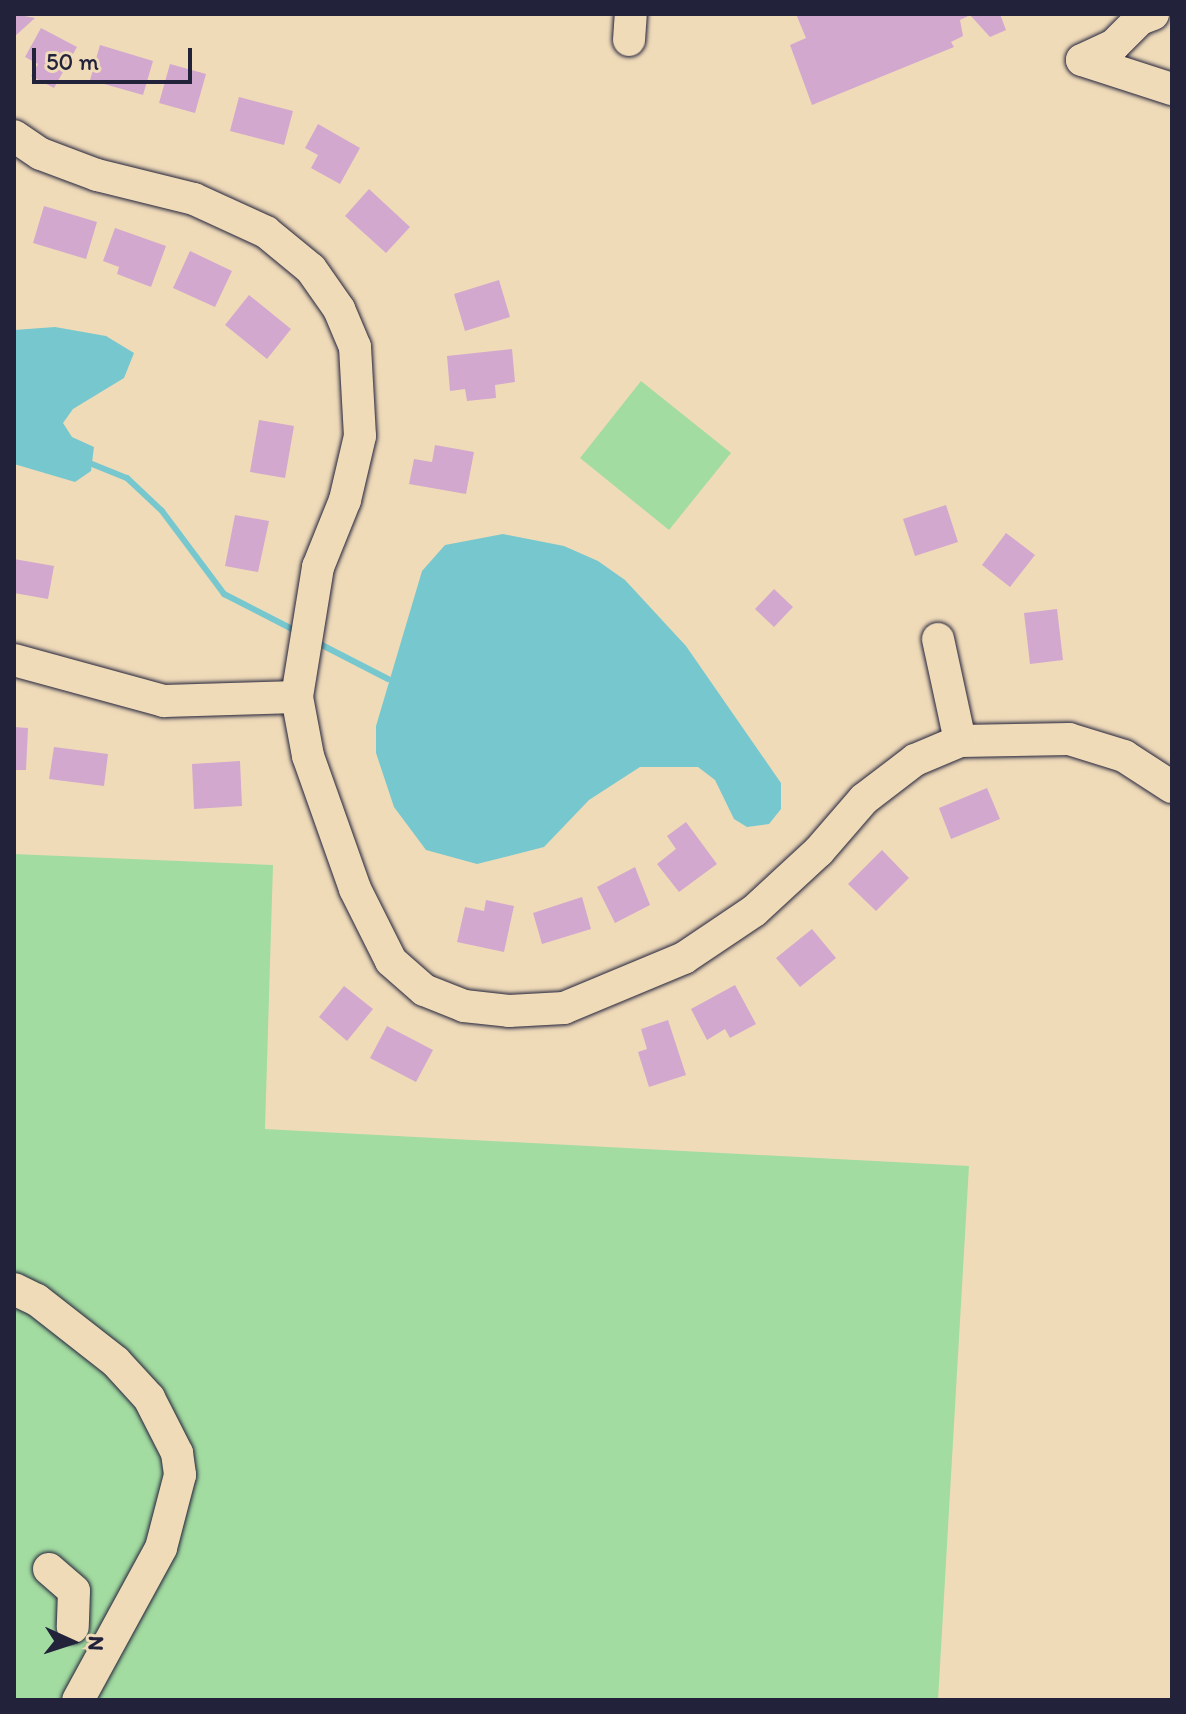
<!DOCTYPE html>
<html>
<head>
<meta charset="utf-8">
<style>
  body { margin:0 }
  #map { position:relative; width:1186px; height:1714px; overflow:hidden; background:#f0dbb9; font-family:Itim,sans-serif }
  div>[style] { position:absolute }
  .green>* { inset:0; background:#a3dca1 }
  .water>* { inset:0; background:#77c8ce }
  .stream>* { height:6px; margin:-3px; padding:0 3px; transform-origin:3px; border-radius:3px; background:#77c8ce }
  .building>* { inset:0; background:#d2a8ce }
  .roads { filter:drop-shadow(0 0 2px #22223b) drop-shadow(0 0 2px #22223b) }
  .minor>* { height:32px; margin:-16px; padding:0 16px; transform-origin:16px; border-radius:16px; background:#f0dbb9 }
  span { translate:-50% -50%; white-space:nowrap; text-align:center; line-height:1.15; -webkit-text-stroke:8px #f0dbb9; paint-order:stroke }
  .frame { position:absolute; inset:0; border:16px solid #22223b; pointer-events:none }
  .north { position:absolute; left:32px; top:1602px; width:80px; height:80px; -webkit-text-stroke:6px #f0dbb9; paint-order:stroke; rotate:93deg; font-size:22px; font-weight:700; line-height:32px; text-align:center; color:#22223b }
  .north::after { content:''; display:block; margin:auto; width:28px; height:36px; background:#22223b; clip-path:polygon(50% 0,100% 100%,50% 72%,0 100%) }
  .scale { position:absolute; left:32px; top:48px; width:160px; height:36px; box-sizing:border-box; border:4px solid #22223b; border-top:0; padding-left:10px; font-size:24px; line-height:28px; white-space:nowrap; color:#22223b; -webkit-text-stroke:6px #f0dbb9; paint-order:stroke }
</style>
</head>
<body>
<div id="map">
  <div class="green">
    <i style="clip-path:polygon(641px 381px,731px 453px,669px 530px,580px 458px)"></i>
    <i style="clip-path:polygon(14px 854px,273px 865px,265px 1129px,969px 1166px,938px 1700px,14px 1700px)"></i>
  </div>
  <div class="water">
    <i style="clip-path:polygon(55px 327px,106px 336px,134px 353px,124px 378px,73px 409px,63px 423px,72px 437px,94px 447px,91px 471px,75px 482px,14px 464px,14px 330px)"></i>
    <i style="clip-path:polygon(503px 534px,564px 546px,598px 561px,625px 580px,686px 646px,781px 783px,781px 809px,769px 824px,747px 827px,734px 819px,715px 780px,698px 767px,640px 767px,589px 800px,544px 847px,477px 864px,426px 850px,394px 807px,376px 753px,376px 726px,422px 571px,445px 545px)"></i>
  </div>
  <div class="stream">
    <i style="left:92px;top:464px;width:38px;rotate:22deg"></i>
    <i style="left:127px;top:478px;width:48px;rotate:43.3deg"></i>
    <i style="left:162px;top:511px;width:104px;rotate:53.2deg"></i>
    <i style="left:224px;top:594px;width:81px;rotate:27.2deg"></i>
    <i style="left:316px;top:642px;width:81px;rotate:27.2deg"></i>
  </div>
  <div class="building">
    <i style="clip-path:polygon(14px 14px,35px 18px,14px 37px)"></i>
    <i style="clip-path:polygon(796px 14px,1000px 14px,1006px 30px,990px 37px,970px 15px,960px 20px,963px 36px,951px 42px,954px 47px,812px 105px,790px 45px,806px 38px)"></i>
    <i style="clip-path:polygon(41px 28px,77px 47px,54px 88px,31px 76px,38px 64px,25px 57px)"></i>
    <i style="clip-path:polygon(100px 45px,153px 61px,143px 95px,90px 80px)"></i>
    <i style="clip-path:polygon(170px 64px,206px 74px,195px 113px,159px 103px)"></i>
    <i style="clip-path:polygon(239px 97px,293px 111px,284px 145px,230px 131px)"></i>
    <i style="clip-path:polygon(318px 124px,360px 148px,340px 184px,311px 168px,318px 155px,305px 148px)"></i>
    <i style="clip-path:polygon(369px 189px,410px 227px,386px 253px,345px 216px)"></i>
    <i style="clip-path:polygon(44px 206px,97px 222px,86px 259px,33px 243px)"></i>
    <i style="clip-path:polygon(115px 228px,166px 246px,151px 287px,117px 274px,119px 267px,103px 261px)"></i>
    <i style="clip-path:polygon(190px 251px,232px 271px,215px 307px,173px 288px)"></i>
    <i style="clip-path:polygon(499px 280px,510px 317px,465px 331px,454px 294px)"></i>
    <i style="clip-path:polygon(249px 295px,291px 329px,267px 359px,225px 325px)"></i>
    <i style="clip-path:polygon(512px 349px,515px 382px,495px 385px,496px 398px,467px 401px,465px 389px,450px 391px,447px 356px)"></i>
    <i style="clip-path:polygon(259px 420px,294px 426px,285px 478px,250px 472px)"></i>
    <i style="clip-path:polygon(435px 445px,474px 452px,466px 494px,409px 484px,414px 459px,432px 462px)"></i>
    <i style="clip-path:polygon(946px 505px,958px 542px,915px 556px,903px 519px)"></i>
    <i style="clip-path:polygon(235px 515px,269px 521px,258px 572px,225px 566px)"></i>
    <i style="clip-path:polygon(1006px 533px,1035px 555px,1010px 587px,982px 565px)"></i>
    <i style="clip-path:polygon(14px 559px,54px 566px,48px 599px,14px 593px)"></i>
    <i style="clip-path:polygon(774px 589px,793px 607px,774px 627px,755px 609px)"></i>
    <i style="clip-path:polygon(1057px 609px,1063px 660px,1030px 664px,1024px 613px)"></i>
    <i style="clip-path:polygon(14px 727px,28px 728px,26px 770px,14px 770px)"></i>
    <i style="clip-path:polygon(54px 747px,108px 754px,104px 786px,49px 779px)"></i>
    <i style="clip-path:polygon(240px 761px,242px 806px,194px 809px,192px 764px)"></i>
    <i style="clip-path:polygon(987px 788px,1000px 819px,951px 839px,939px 808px)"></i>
    <i style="clip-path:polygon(686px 822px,717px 864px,679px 892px,657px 864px,676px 849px,667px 836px)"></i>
    <i style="clip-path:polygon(882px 850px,909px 878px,876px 911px,848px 884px)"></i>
    <i style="clip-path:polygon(635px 867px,650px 905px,615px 923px,597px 887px)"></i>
    <i style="clip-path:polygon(582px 897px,591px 929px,542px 944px,533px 913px)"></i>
    <i style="clip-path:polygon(486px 900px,514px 906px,504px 952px,457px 942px,465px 907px,484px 911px)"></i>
    <i style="clip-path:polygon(812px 929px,836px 958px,800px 987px,776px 958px)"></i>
    <i style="clip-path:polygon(735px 985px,756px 1024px,730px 1038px,725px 1029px,707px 1040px,691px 1009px)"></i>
    <i style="clip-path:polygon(344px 986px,373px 1009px,347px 1041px,319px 1017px)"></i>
    <i style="clip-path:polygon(668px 1020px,686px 1075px,649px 1087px,638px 1052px,647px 1049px,641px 1029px)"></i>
    <i style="clip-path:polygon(387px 1026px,433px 1050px,416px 1082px,370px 1058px)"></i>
  </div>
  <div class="roads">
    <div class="minor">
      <i style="left:629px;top:40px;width:26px;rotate:-86deg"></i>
      <i style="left:1082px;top:60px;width:95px;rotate:17.9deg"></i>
      <i style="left:1082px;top:60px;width:35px;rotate:-25deg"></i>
      <i style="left:1114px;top:45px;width:37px;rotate:-45deg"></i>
      <i style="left:1140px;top:19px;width:14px;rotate:-21deg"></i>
      <i style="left:14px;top:136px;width:32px;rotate:34deg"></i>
      <i style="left:41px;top:154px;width:60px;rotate:20.6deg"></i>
      <i style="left:97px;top:175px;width:100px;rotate:13.9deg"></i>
      <i style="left:194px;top:199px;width:79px;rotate:24.6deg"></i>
      <i style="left:266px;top:232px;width:58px;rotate:39.4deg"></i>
      <i style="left:311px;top:269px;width:49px;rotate:55deg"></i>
      <i style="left:339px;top:309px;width:41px;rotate:67.2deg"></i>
      <i style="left:355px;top:347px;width:89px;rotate:86.8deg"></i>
      <i style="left:360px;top:436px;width:66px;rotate:103.2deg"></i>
      <i style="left:345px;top:500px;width:72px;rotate:111.9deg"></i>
      <i style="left:318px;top:567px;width:132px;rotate:99.2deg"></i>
      <i style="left:297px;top:697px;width:60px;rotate:79.4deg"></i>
      <i style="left:308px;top:756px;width:141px;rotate:70.5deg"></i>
      <i style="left:355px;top:889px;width:80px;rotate:63.4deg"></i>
      <i style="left:391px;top:961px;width:44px;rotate:41.3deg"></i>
      <i style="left:424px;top:990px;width:43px;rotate:21.8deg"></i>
      <i style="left:464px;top:1006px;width:45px;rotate:6.3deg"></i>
      <i style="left:509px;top:1011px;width:55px;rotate:-3.1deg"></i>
      <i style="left:564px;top:1008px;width:130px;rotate:-22.6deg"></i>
      <i style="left:684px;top:958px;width:84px;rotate:-33.9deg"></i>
      <i style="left:754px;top:911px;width:88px;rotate:-42.7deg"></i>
      <i style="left:819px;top:851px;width:69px;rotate:-49.1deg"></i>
      <i style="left:864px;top:799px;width:64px;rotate:-37.4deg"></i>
      <i style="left:915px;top:760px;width:49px;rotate:-22.9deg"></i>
      <i style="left:960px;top:741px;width:109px;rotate:-1.1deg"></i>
      <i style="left:1069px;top:739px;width:58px;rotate:17.2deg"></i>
      <i style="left:1124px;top:756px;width:57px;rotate:32.9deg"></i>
      <i style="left:938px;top:639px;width:104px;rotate:77.8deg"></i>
      <i style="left:14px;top:660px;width:156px;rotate:15.3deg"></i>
      <i style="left:164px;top:701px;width:133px;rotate:-1.7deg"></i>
      <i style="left:14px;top:1289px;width:25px;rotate:26deg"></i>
      <i style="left:37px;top:1300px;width:100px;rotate:38.1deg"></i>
      <i style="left:116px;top:1362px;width:49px;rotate:47.5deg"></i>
      <i style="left:149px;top:1398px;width:62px;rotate:63deg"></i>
      <i style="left:177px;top:1453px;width:22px;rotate:82deg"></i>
      <i style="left:180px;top:1475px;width:75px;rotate:104.6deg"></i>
      <i style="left:161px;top:1548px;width:173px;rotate:118.6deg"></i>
      <i style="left:49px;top:1569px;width:33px;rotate:41deg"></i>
      <i style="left:74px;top:1591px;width:36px;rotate:92deg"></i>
    </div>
  </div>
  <div class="frame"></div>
  <div class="north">N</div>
  <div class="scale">50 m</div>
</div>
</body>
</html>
